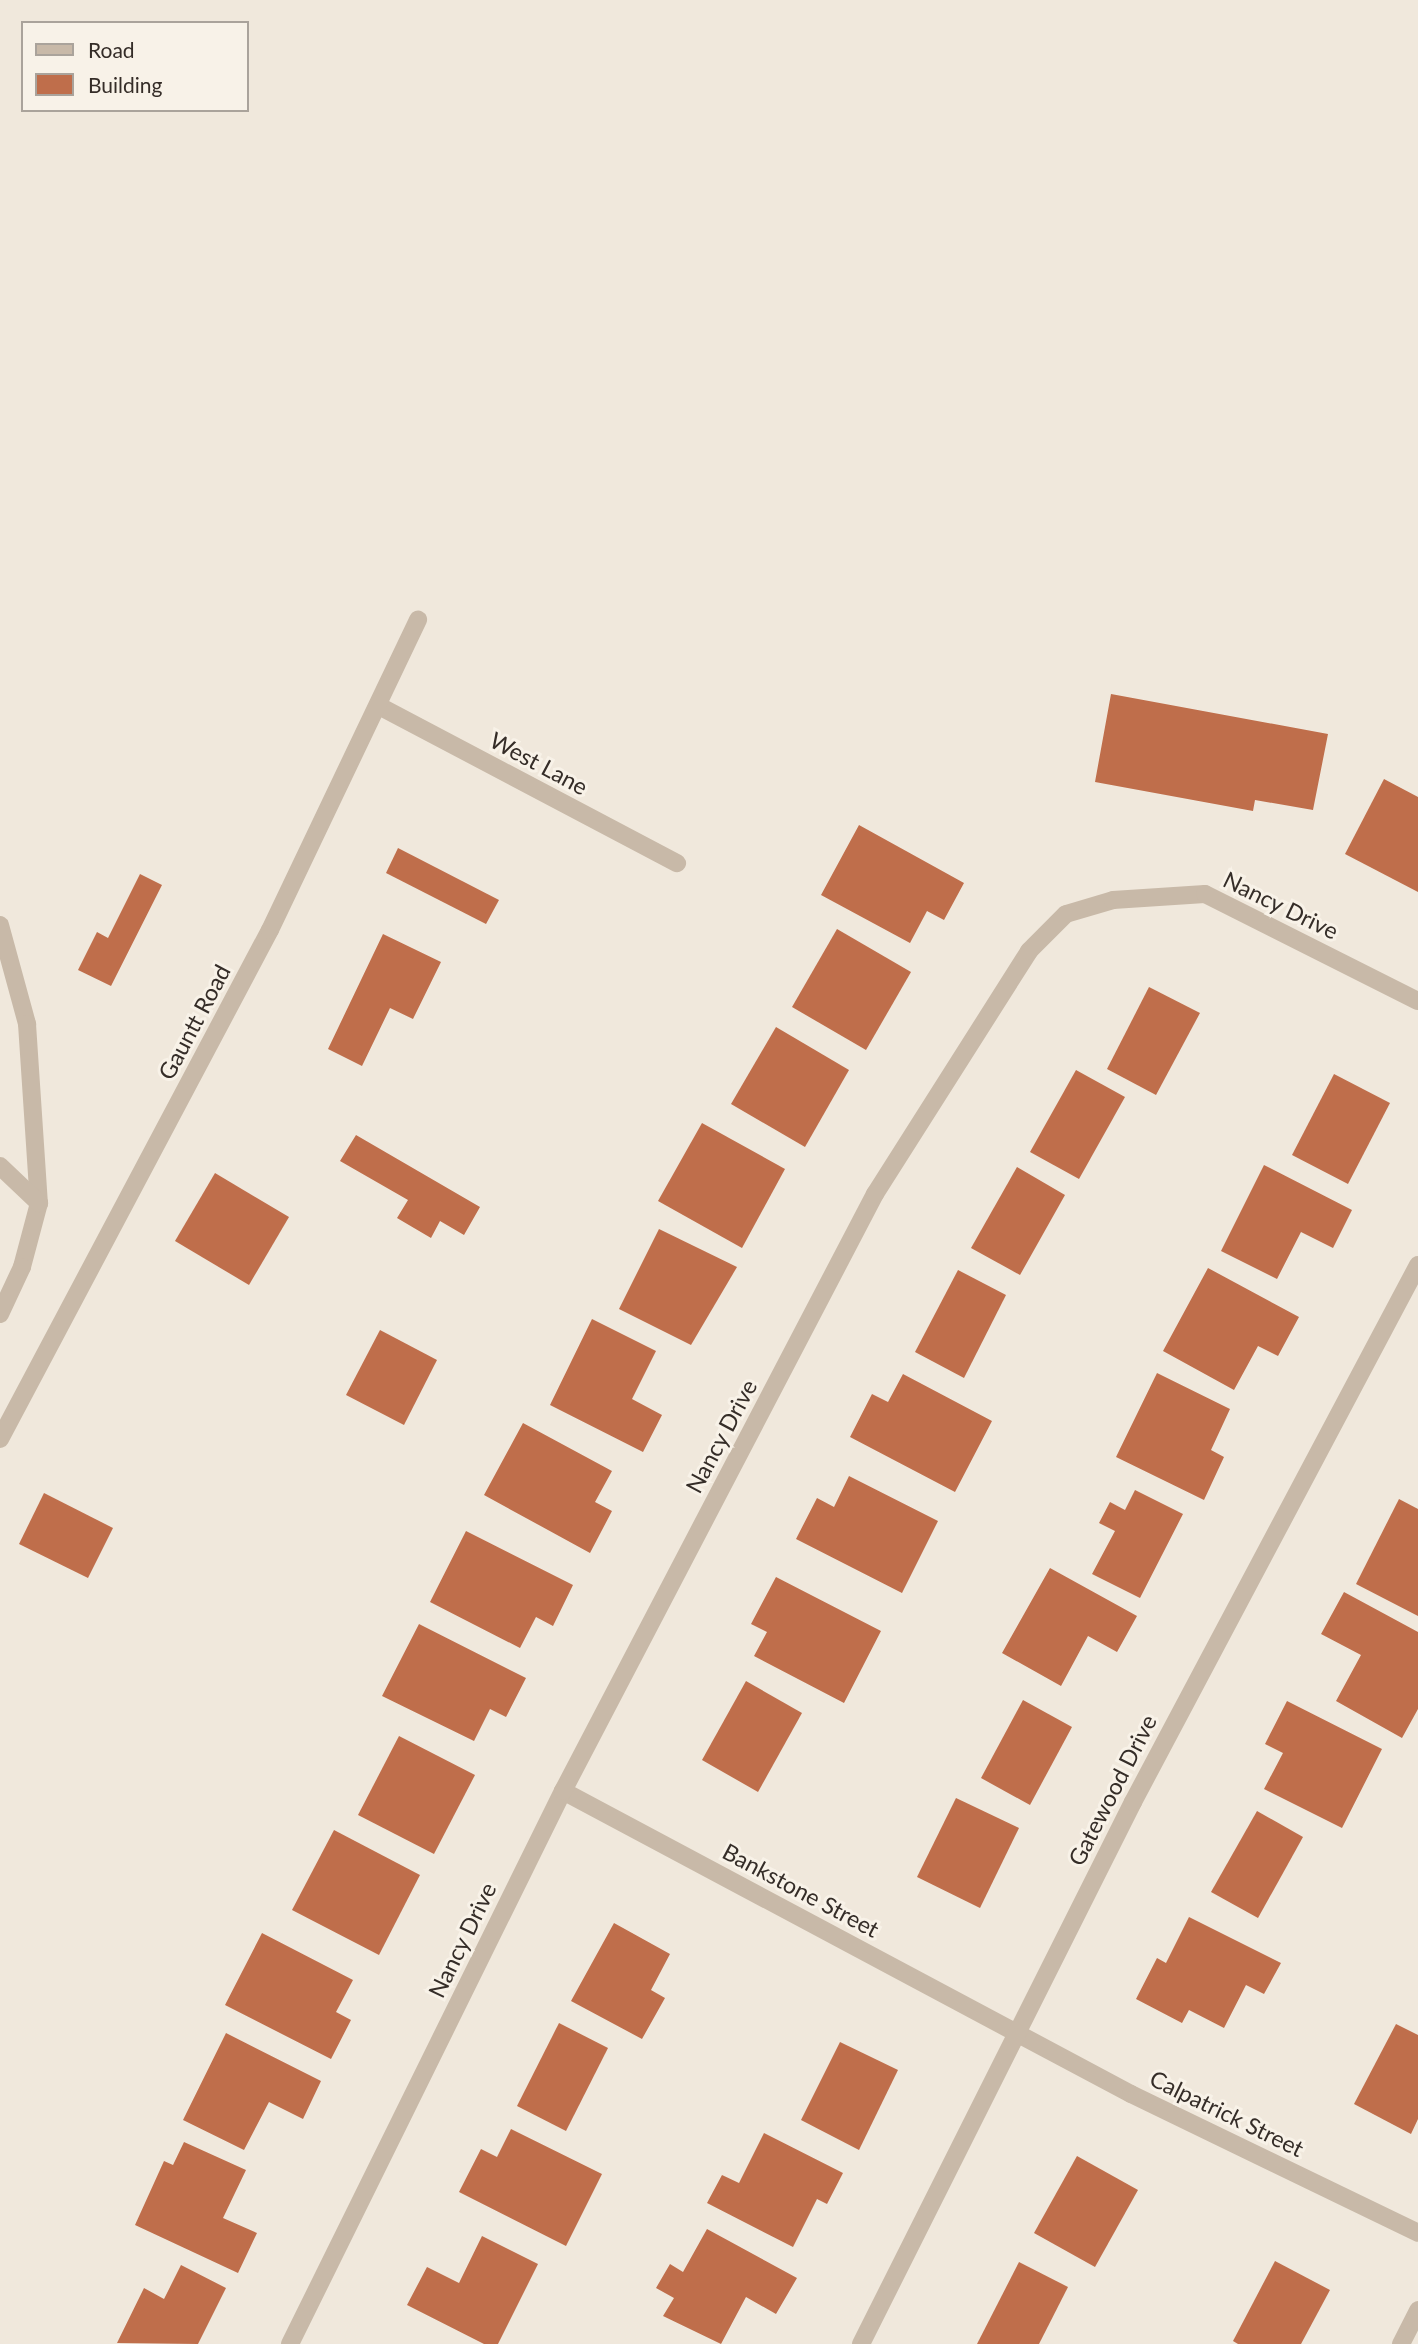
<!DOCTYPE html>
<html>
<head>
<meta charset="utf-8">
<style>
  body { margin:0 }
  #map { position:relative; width:1418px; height:2344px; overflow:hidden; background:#f0e8dc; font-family:Lato,sans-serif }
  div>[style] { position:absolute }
  .building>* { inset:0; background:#bf6e4b }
  .minor>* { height:18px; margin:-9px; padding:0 9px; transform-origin:9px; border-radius:9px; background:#c8b9a8 }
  span { translate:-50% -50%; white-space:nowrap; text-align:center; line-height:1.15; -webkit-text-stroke:6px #f8f2e8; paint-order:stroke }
  .street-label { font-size:23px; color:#352d28 }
  .legend { position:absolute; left:21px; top:21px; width:228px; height:91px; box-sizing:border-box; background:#f8f2e8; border:2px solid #aaa39b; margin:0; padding:9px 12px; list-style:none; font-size:21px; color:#352d28 }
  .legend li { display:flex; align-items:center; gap:14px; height:35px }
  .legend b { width:35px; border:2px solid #aaa39b }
</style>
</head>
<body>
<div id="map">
  <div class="building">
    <i style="clip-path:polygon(1111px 694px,1328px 734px,1313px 810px,1255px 800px,1253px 811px,1095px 782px)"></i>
    <i style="clip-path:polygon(1384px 779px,1418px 797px,1418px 892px,1345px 854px)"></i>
    <i style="clip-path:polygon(859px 825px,964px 883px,944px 920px,927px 911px,910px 943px,821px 895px)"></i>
    <i style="clip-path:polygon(398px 848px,499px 900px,486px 924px,386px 873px)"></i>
    <i style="clip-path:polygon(140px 874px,162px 885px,111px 986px,78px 970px,97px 932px,108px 938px)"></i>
    <i style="clip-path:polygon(837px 929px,911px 972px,866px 1050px,792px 1007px)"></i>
    <i style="clip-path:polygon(383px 934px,441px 962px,413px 1019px,390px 1008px,362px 1066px,328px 1049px)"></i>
    <i style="clip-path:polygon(1149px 987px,1200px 1013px,1156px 1095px,1107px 1069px)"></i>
    <i style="clip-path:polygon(776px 1027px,849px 1070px,805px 1147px,731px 1104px)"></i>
    <i style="clip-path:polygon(1076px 1070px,1125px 1097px,1079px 1179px,1030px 1152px)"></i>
    <i style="clip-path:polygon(1334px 1074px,1390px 1103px,1348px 1184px,1292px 1155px)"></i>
    <i style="clip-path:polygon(702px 1123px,785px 1169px,742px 1248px,658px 1201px)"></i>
    <i style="clip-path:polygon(356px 1135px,480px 1207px,464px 1235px,440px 1221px,431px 1238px,397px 1218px,408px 1200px,340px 1161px)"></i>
    <i style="clip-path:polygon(1264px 1165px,1352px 1210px,1333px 1248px,1301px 1232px,1277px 1279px,1221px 1251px)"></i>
    <i style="clip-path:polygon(1017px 1167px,1065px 1195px,1020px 1275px,971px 1248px)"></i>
    <i style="clip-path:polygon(215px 1173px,289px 1217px,249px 1285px,175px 1241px)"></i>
    <i style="clip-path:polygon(659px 1229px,737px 1267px,691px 1345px,619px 1309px)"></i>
    <i style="clip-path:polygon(1208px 1268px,1299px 1317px,1278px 1356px,1258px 1346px,1234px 1390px,1163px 1351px)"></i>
    <i style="clip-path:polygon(958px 1270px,1006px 1295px,964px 1378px,915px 1352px)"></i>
    <i style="clip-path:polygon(592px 1319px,656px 1351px,632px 1399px,662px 1415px,643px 1452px,550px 1405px)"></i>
    <i style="clip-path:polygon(380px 1330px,437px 1360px,404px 1425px,346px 1395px)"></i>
    <i style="clip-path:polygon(1157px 1373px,1230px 1409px,1211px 1450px,1224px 1457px,1204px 1500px,1116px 1457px)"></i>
    <i style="clip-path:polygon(903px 1374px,992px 1421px,955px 1492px,850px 1437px,872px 1394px,888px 1402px)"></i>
    <i style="clip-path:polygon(523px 1423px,612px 1471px,595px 1502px,612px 1511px,590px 1553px,484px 1495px)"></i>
    <i style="clip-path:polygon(849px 1476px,938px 1521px,902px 1593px,796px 1539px,817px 1498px,834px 1507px)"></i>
    <i style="clip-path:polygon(1135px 1490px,1183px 1514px,1140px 1598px,1092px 1574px,1115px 1531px,1099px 1523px,1110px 1502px,1125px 1510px)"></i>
    <i style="clip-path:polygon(44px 1493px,113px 1528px,88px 1578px,19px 1544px)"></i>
    <i style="clip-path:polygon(1399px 1499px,1418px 1509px,1418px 1616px,1356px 1584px)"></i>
    <i style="clip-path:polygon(466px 1531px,573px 1585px,553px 1626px,536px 1617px,520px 1648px,430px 1602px)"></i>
    <i style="clip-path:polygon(1050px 1568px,1137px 1616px,1117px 1652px,1088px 1636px,1061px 1686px,1002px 1653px)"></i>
    <i style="clip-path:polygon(776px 1577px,881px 1631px,844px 1703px,754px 1656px,767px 1632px,751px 1624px)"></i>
    <i style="clip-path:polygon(1344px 1592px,1418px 1632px,1418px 1709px,1402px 1738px,1336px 1701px,1361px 1655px,1321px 1634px)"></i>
    <i style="clip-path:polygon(419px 1624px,526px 1678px,506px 1717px,490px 1709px,474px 1741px,382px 1696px)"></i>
    <i style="clip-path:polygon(746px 1681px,802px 1713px,758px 1792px,702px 1760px)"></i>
    <i style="clip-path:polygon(1023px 1700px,1072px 1727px,1030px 1805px,981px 1778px)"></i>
    <i style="clip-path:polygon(1287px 1701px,1382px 1749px,1342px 1828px,1264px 1789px,1283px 1753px,1265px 1744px)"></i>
    <i style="clip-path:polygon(399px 1736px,475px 1775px,434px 1854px,358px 1815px)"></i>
    <i style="clip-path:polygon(956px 1798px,1019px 1828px,980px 1908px,917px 1877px)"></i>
    <i style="clip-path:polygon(1257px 1811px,1303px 1837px,1258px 1918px,1211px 1892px)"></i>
    <i style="clip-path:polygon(334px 1830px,420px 1875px,379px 1955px,292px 1910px)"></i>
    <i style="clip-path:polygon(1189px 1917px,1281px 1963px,1264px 1994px,1246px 1985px,1224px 2028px,1189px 2010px,1182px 2023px,1136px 1999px,1157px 1958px,1166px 1963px)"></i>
    <i style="clip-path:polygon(614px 1923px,670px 1954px,651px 1990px,665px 1998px,642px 2039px,571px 2001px)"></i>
    <i style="clip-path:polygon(262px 1933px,353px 1980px,336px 2012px,351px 2020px,331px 2059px,225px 2005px)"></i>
    <i style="clip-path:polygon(559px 2023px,608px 2048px,566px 2131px,517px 2106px)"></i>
    <i style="clip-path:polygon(1396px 2024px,1418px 2035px,1418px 2119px,1411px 2134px,1354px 2104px)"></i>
    <i style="clip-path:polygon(226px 2033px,321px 2081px,303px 2119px,269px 2102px,244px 2150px,183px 2120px)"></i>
    <i style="clip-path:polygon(840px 2042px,898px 2070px,859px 2150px,801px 2120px)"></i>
    <i style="clip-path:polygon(511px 2129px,602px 2174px,566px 2246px,459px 2192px,481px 2149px,497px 2157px)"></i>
    <i style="clip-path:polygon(764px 2133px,843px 2173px,827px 2204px,817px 2199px,793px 2247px,707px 2203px,722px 2175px,739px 2183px)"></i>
    <i style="clip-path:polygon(184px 2142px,246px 2170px,223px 2218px,257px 2233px,238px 2273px,135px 2225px,164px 2161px,173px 2165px)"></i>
    <i style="clip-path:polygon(1077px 2156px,1138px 2190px,1095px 2267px,1034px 2233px)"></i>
    <i style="clip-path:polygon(707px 2229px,797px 2278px,776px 2314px,746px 2297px,721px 2344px,663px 2316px,674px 2298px,656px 2288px,670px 2264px,683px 2272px)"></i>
    <i style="clip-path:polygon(482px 2236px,538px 2264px,498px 2344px,484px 2344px,407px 2305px,427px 2267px,459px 2283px)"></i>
    <i style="clip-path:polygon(1275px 2261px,1330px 2290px,1301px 2344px,1238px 2344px,1233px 2341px)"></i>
    <i style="clip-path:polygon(1019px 2262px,1068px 2287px,1039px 2344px,977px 2344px)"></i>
    <i style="clip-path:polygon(181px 2265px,226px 2288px,198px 2344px,117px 2343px,144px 2288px,164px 2299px)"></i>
  </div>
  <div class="minor">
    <i style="left:379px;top:706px;width:337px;rotate:27.8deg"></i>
    <i style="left:0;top:925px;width:103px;rotate:74.7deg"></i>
    <i style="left:27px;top:1024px;width:179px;rotate:86.2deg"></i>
    <i style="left:39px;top:1203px;width:66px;rotate:104.9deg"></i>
    <i style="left:22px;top:1267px;width:52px;rotate:115.1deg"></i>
    <i style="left:0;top:1166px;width:54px;rotate:43.5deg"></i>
    <i style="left:0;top:1439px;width:576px;rotate:-62.06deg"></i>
    <i style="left:270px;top:930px;width:344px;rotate:-64.5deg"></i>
    <i style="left:563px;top:1791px;width:644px;rotate:28.08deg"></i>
    <i style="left:1131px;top:2094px;width:319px;rotate:25.8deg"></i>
    <i style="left:290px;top:2344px;width:617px;rotate:-63.73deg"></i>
    <i style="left:563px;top:1791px;width:674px;rotate:-62.41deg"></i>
    <i style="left:875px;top:1194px;width:288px;rotate:-57.6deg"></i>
    <i style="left:1029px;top:951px;width:52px;rotate:-45deg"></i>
    <i style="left:1066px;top:914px;width:49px;rotate:-16.6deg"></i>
    <i style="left:1113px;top:900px;width:92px;rotate:-3.7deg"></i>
    <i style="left:1205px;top:894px;width:238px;rotate:26.7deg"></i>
    <i style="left:861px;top:2344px;width:606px;rotate:-63.35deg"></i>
    <i style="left:1133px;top:1802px;width:608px;rotate:-62.04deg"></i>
    <i style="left:1401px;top:2344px;width:38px;rotate:-63deg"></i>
  </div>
  <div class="street-label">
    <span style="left:539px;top:763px;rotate:28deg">West Lane</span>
    <span style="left:1281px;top:905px;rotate:26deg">Nancy Drive</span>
    <span style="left:194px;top:1022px;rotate:-62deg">Gauntt Road</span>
    <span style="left:721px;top:1436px;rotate:-62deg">Nancy Drive</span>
    <span style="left:1112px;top:1790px;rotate:-63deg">Gatewood Drive</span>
    <span style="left:801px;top:1890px;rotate:28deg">Bankstone Street</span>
    <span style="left:462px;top:1940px;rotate:-64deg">Nancy Drive</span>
    <span style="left:1227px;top:2113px;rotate:26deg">Calpatrick Street</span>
  </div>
  <ul class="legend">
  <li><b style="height:9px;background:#c8b9a8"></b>Road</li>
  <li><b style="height:19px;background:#bf6e4b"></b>Building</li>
  </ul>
</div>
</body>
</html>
